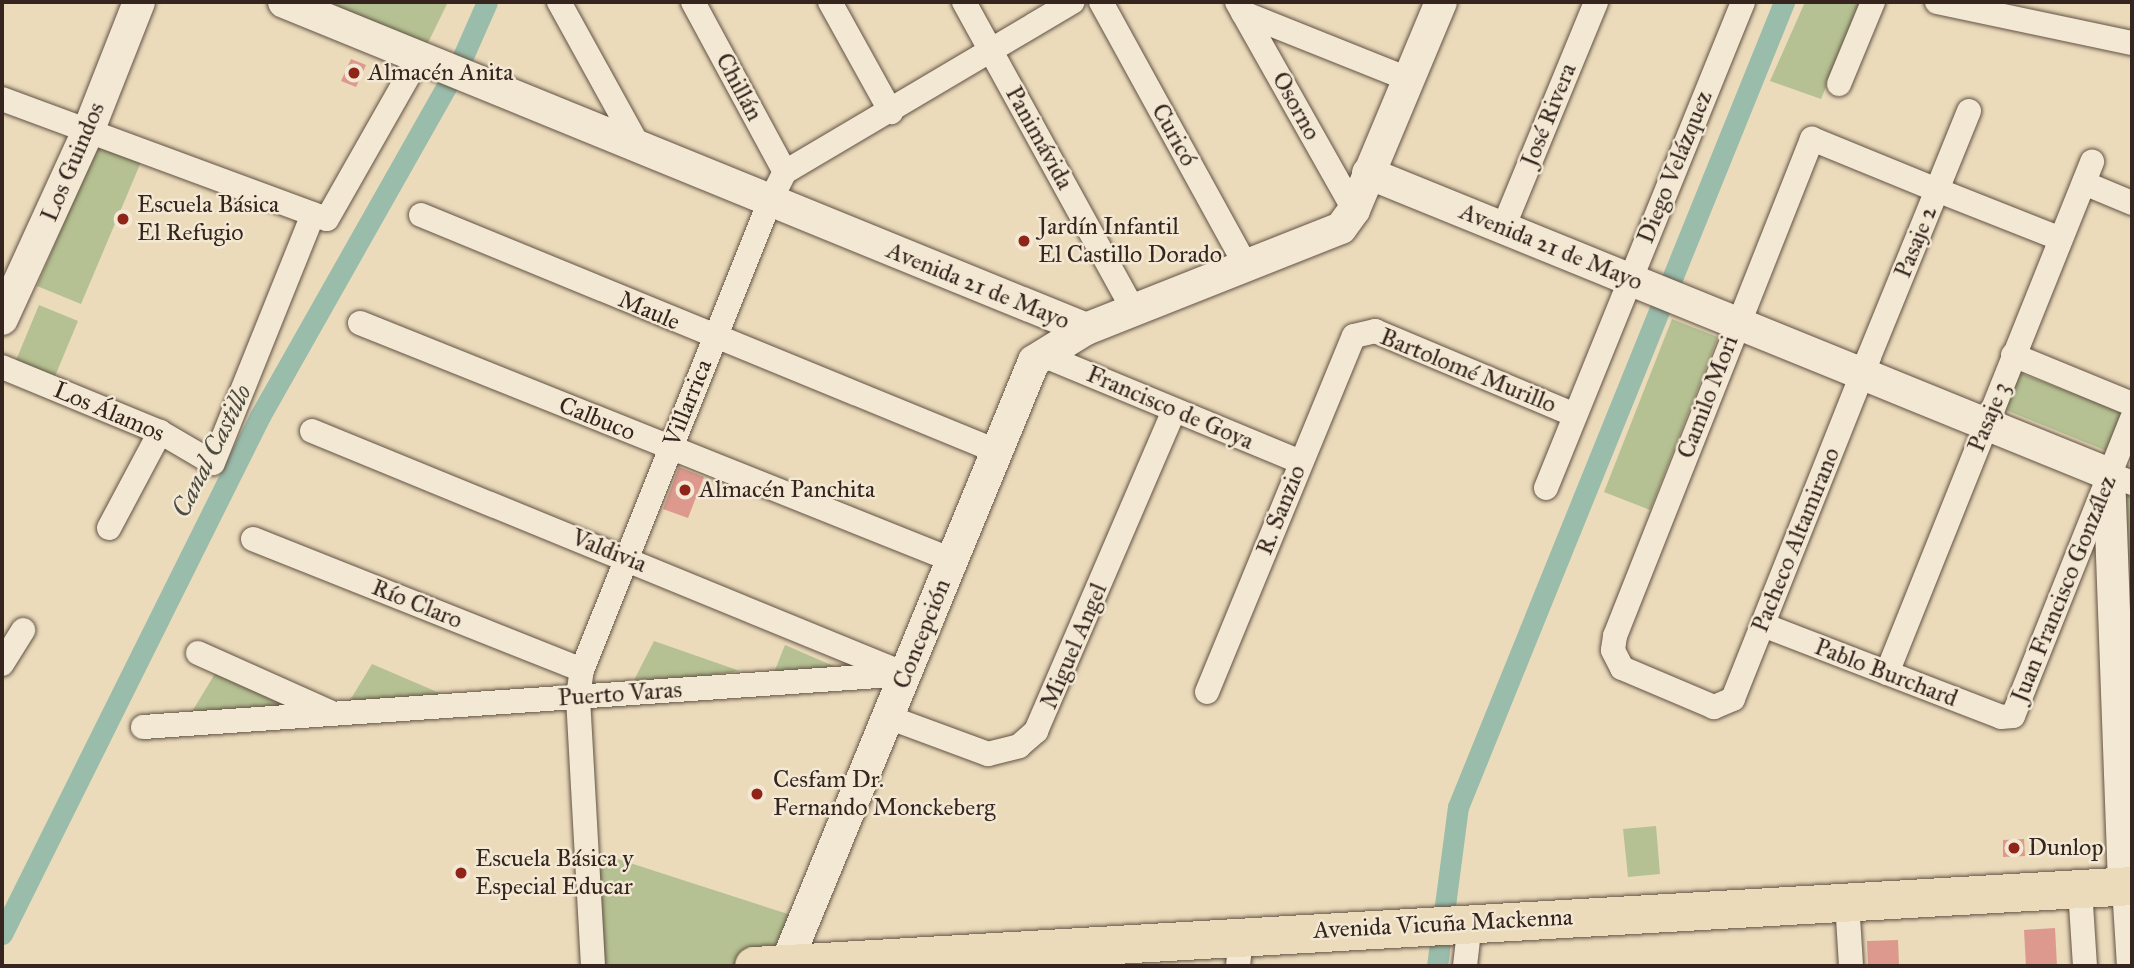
<!DOCTYPE html>
<html>
<head>
<meta charset="utf-8">
<style>
  body { margin:0 }
  #map { position:relative; width:2134px; height:968px; overflow:hidden; background:#ebdbbb; font-family:"IM FELL Great Primer",serif }
  div>[style] { position:absolute }
  .green>* { inset:0; background:#b5c192 }
  .canal>* { height:21px; margin:-10.5px; padding:0 10.5px; transform-origin:10.5px; border-radius:10.5px; background:#99bcab }
  .building>* { inset:0; background:#dd998d }
  .roads { filter:drop-shadow(0 0 2px #625245) drop-shadow(0 0 2px #625245) }
  .minor>* { height:24px; margin:-12px; padding:0 12px; transform-origin:12px; border-radius:12px; background:#f2e8d3 }
  .tertiary>* { height:32px; margin:-16px; padding:0 16px; transform-origin:16px; border-radius:16px; background:#f2e8d3 }
  .primary>* { height:38px; margin:-19px; padding:0 19px; transform-origin:19px; border-radius:19px; background:#ebdbbb }
  .dots>* { width:19px; height:19px; translate:-50% -50%; box-sizing:border-box; border:4px solid #f2e8d3; border-radius:50% }
  span { translate:-50% -50%; white-space:nowrap; text-align:center; line-height:1.15; -webkit-text-stroke:5px #f2e8d3; paint-order:stroke }
  .poi-label { font-size:24px; color:#35251e }
  .left { translate:0 -50%; text-align:left }
  .street-label { font-size:24px; color:#35251e }
  .water-label { font-size:26px; color:#4e4b41; font-style:italic }
  .frame { position:absolute; inset:0; border:4px solid #35251e; pointer-events:none }
</style>
</head>
<body>
<div id="map">
  <div class="green">
    <i style="clip-path:polygon(303px 2px,448px 2px,422px 55px)"></i>
    <i style="clip-path:polygon(1805px 2px,1861px 2px,1821px 99px,1770px 81px)"></i>
    <i style="clip-path:polygon(98px 144px,141px 162px,81px 304px,37px 286px)"></i>
    <i style="clip-path:polygon(39px 305px,78px 321px,53px 381px,14px 365px)"></i>
    <i style="clip-path:polygon(1672px 319px,1718px 337px,1650px 510px,1604px 492px)"></i>
    <i style="clip-path:polygon(2014px 371px,2127px 414px,2114px 454px,1998px 407px)"></i>
    <i style="clip-path:polygon(2113px 489px,2132px 497px,2132px 610px,2118px 603px)"></i>
    <i style="clip-path:polygon(654px 641px,740px 671px,631px 686px)"></i>
    <i style="clip-path:polygon(785px 645px,845px 671px,773px 675px)"></i>
    <i style="clip-path:polygon(372px 664px,456px 700px,346px 707px)"></i>
    <i style="clip-path:polygon(216px 672px,300px 708px,190px 715px)"></i>
    <i style="clip-path:polygon(1656px 826px,1660px 874px,1628px 877px,1623px 829px)"></i>
    <i style="clip-path:polygon(599px 853px,791px 915px,766px 964px,602px 966px)"></i>
  </div>
  <div class="canal">
    <i style="left:2px;top:934px;width:579px;rotate:-63.52deg"></i>
    <i style="left:260px;top:416px;width:408px;rotate:-60.5deg"></i>
    <i style="left:461px;top:61px;width:64px;rotate:-66.2deg"></i>
    <i style="left:1437px;top:966px;width:160px;rotate:-82.5deg"></i>
    <i style="left:1458px;top:807px;width:869px;rotate:-67.95deg"></i>
  </div>
  <div class="building">
    <i style="clip-path:polygon(351px 59px,366px 65px,356px 87px,341px 81px)"></i>
    <i style="clip-path:polygon(679px 467px,704px 477px,688px 518px,663px 509px)"></i>
    <i style="clip-path:polygon(2024px 839px,2025px 856px,2003px 857px,2003px 840px)"></i>
    <i style="clip-path:polygon(2055px 928px,2057px 966px,2026px 966px,2024px 930px)"></i>
    <i style="clip-path:polygon(1898px 940px,1899px 966px,1868px 966px,1867px 941px)"></i>
  </div>
  <div class="roads">
    <div class="minor">
      <i style="left:559px;top:2px;width:168px;rotate:61.1deg"></i>
      <i style="left:693px;top:2px;width:193px;rotate:61.6deg"></i>
      <i style="left:830px;top:2px;width:126px;rotate:61deg"></i>
      <i style="left:964px;top:2px;width:353px;rotate:61.2deg"></i>
      <i style="left:1101px;top:2px;width:303px;rotate:61.2deg"></i>
      <i style="left:1237px;top:2px;width:239px;rotate:60.6deg"></i>
      <i style="left:1937px;top:2px;width:199px;rotate:11.9deg"></i>
      <i style="left:1243px;top:13px;width:178px;rotate:21.8deg"></i>
      <i style="left:1839px;top:84px;width:89px;rotate:-67.5deg"></i>
      <i style="left:2px;top:99px;width:346px;rotate:20.3deg"></i>
      <i style="left:327px;top:219px;width:184px;rotate:-60.4deg"></i>
      <i style="left:1969px;top:111px;width:85px;rotate:112.1deg"></i>
      <i style="left:1937px;top:190px;width:180px;rotate:112.2deg"></i>
      <i style="left:1869px;top:357px;width:16px;rotate:112deg"></i>
      <i style="left:1863px;top:372px;width:352px;rotate:111.7deg"></i>
      <i style="left:1733px;top:699px;width:21px;rotate:157deg"></i>
      <i style="left:1714px;top:707px;width:100px;rotate:-157deg"></i>
      <i style="left:1622px;top:668px;width:20px;rotate:-117deg"></i>
      <i style="left:1613px;top:650px;width:14px;rotate:-82deg"></i>
      <i style="left:1615px;top:636px;width:535px;rotate:-68.38deg"></i>
      <i style="left:1812px;top:139px;width:135px;rotate:22.2deg"></i>
      <i style="left:1937px;top:190px;width:133px;rotate:21.6deg"></i>
      <i style="left:2084px;top:183px;width:52px;rotate:22.6deg"></i>
      <i style="left:421px;top:215px;width:622px;rotate:22.31deg"></i>
      <i style="left:1503px;top:228px;width:244px;rotate:-67.6deg"></i>
      <i style="left:360px;top:323px;width:638px;rotate:21.82deg"></i>
      <i style="left:1040px;top:354px;width:282px;rotate:22.5deg"></i>
      <i style="left:2013px;top:355px;width:129px;rotate:22.4deg"></i>
      <i style="left:2px;top:367px;width:171px;rotate:22.4deg"></i>
      <i style="left:160px;top:432px;width:61px;rotate:30.3deg"></i>
      <i style="left:213px;top:463px;width:268px;rotate:-68.1deg"></i>
      <i style="left:312px;top:431px;width:641px;rotate:22.28deg"></i>
      <i style="left:2109px;top:474px;width:25px;rotate:21deg"></i>
      <i style="left:1546px;top:488px;width:524px;rotate:-67.93deg"></i>
      <i style="left:109px;top:528px;width:109px;rotate:-62deg"></i>
      <i style="left:253px;top:539px;width:354px;rotate:21.7deg"></i>
      <i style="left:1763px;top:625px;width:255px;rotate:21.1deg"></i>
      <i style="left:2001px;top:717px;width:12px;rotate:-5deg"></i>
      <i style="left:2013px;top:716px;width:320px;rotate:-68.2deg"></i>
      <i style="left:198px;top:653px;width:145px;rotate:24.1deg"></i>
      <i style="left:2px;top:664px;width:40px;rotate:-58deg"></i>
      <i style="left:1887px;top:673px;width:551px;rotate:-68.14deg"></i>
      <i style="left:1207px;top:692px;width:385px;rotate:-67.6deg"></i>
      <i style="left:1354px;top:336px;width:22px;rotate:-13deg"></i>
      <i style="left:1375px;top:331px;width:217px;rotate:22.8deg"></i>
      <i style="left:888px;top:717px;width:107px;rotate:20.3deg"></i>
      <i style="left:988px;top:754px;width:32px;rotate:-14deg"></i>
      <i style="left:1019px;top:746px;width:23px;rotate:-41deg"></i>
      <i style="left:1036px;top:731px;width:348px;rotate:-66.7deg"></i>
      <i style="left:143px;top:727px;width:765px;rotate:-3.97deg"></i>
      <i style="left:2124px;top:887px;width:79px;rotate:86.4deg"></i>
      <i style="left:2080px;top:889px;width:77px;rotate:86.3deg"></i>
      <i style="left:1847px;top:902px;width:64px;rotate:86.4deg"></i>
      <i style="left:593px;top:966px;width:269px;rotate:-93.2deg"></i>
      <i style="left:578px;top:697px;width:27px;rotate:-82deg"></i>
      <i style="left:582px;top:670px;width:505px;rotate:-68.16deg"></i>
      <i style="left:770px;top:201px;width:33px;rotate:-63deg"></i>
      <i style="left:785px;top:172px;width:334px;rotate:-30.6deg"></i>
      <i style="left:1238px;top:966px;width:30px;rotate:-84deg"></i>
      <i style="left:1465px;top:966px;width:44px;rotate:-83.5deg"></i>
    </div>
    <div class="tertiary">
      <i style="left:284px;top:2px;width:866px;rotate:22.18deg"></i>
      <i style="left:1368px;top:173px;width:800px;rotate:22.11deg"></i>
      <i style="left:2109px;top:474px;width:413px;rotate:87.9deg"></i>
      <i style="left:2px;top:319px;width:209px;rotate:-65.4deg"></i>
      <i style="left:89px;top:129px;width:136px;rotate:-68.5deg"></i>
      <i style="left:786px;top:964px;width:652px;rotate:-67.64deg"></i>
      <i style="left:1034px;top:361px;width:61px;rotate:-31.6deg"></i>
      <i style="left:1086px;top:329px;width:274px;rotate:-21.6deg"></i>
      <i style="left:1341px;top:228px;width:22px;rotate:-54deg"></i>
      <i style="left:1354px;top:210px;width:225px;rotate:-67.3deg"></i>
    </div>
    <div class="primary">
      <i style="left:754px;top:966px;width:1380px;rotate:-3.32deg"></i>
    </div>
  </div>
  <div class="dots">
    <i style="left:354px;top:73px;background:#8f2418"></i>
    <i style="left:123px;top:219px;background:#8f2418"></i>
    <i style="left:1024px;top:241px;background:#8f2418"></i>
    <i style="left:685px;top:490px;background:#8f2418"></i>
    <i style="left:757px;top:794px;background:#8f2418"></i>
    <i style="left:2014px;top:848px;background:#8f2418"></i>
    <i style="left:461px;top:873px;background:#8f2418"></i>
  </div>
  <div class="poi-label">
    <span class="left" style="left:368px;top:73px">Almacén Anita</span>
    <span class="left" style="left:137px;top:219px">Escuela Básica<br>El Refugio</span>
    <span class="left" style="left:1038px;top:241px">Jardín Infantil<br>El Castillo Dorado</span>
    <span class="left" style="left:699px;top:490px">Almacén Panchita</span>
    <span class="left" style="left:773px;top:794px">Cesfam Dr.<br>Fernando Monckeberg</span>
    <span class="left" style="left:2028px;top:848px">Dunlop</span>
    <span class="left" style="left:475px;top:873px">Escuela Básica y<br>Especial Educar</span>
  </div>
  <div class="street-label">
    <span style="left:739px;top:87px;rotate:62deg">Chillán</span>
    <span style="left:1296px;top:106px;rotate:61deg">Osorno</span>
    <span style="left:1549px;top:115px;rotate:-68deg">José Rivera</span>
    <span style="left:1174px;top:135px;rotate:61deg">Curicó</span>
    <span style="left:1039px;top:138px;rotate:61deg">Panimávida</span>
    <span style="left:73px;top:162px;rotate:-67deg">Los Guindos</span>
    <span style="left:1675px;top:167px;rotate:-68deg">Diego Velázquez</span>
    <span style="left:1916px;top:242px;rotate:-68deg">Pasaje 2</span>
    <span style="left:1551px;top:247px;rotate:22deg">Avenida 21 de Mayo</span>
    <span style="left:978px;top:286px;rotate:22deg">Avenida 21 de Mayo</span>
    <span style="left:649px;top:311px;rotate:23deg">Maule</span>
    <span style="left:1468px;top:371px;rotate:22deg">Bartolomé Murillo</span>
    <span style="left:1708px;top:397px;rotate:-69deg">Camilo Mori</span>
    <span style="left:688px;top:403px;rotate:-68deg">Villarrica</span>
    <span style="left:1170px;top:408px;rotate:23deg">Francisco de Goya</span>
    <span style="left:109px;top:412px;rotate:23deg">Los Álamos</span>
    <span style="left:1989px;top:417px;rotate:-68deg">Pasaje 3</span>
    <span style="left:597px;top:419px;rotate:22deg">Calbuco</span>
    <span style="left:1281px;top:510px;rotate:-68deg">R. Sanzio</span>
    <span style="left:1796px;top:540px;rotate:-68deg">Pacheco Altamirano</span>
    <span style="left:609px;top:551px;rotate:22deg">Valdivia</span>
    <span style="left:2064px;top:589px;rotate:-68deg">Juan Francisco González</span>
    <span style="left:417px;top:604px;rotate:22deg">Río Claro</span>
    <span style="left:922px;top:634px;rotate:-68deg">Concepción</span>
    <span style="left:1074px;top:646px;rotate:-67deg">Miguel Angel</span>
    <span style="left:1886px;top:673px;rotate:21deg">Pablo Burchard</span>
    <span style="left:620px;top:694px;rotate:-4deg">Puerto Varas</span>
    <span style="left:1443px;top:924px;rotate:-3deg">Avenida Vicuña Mackenna</span>
  </div>
  <div class="water-label">
    <span style="left:212px;top:451px;rotate:-63deg">Canal Castillo</span>
  </div>
  <div class="frame"></div>
</div>
</body>
</html>
